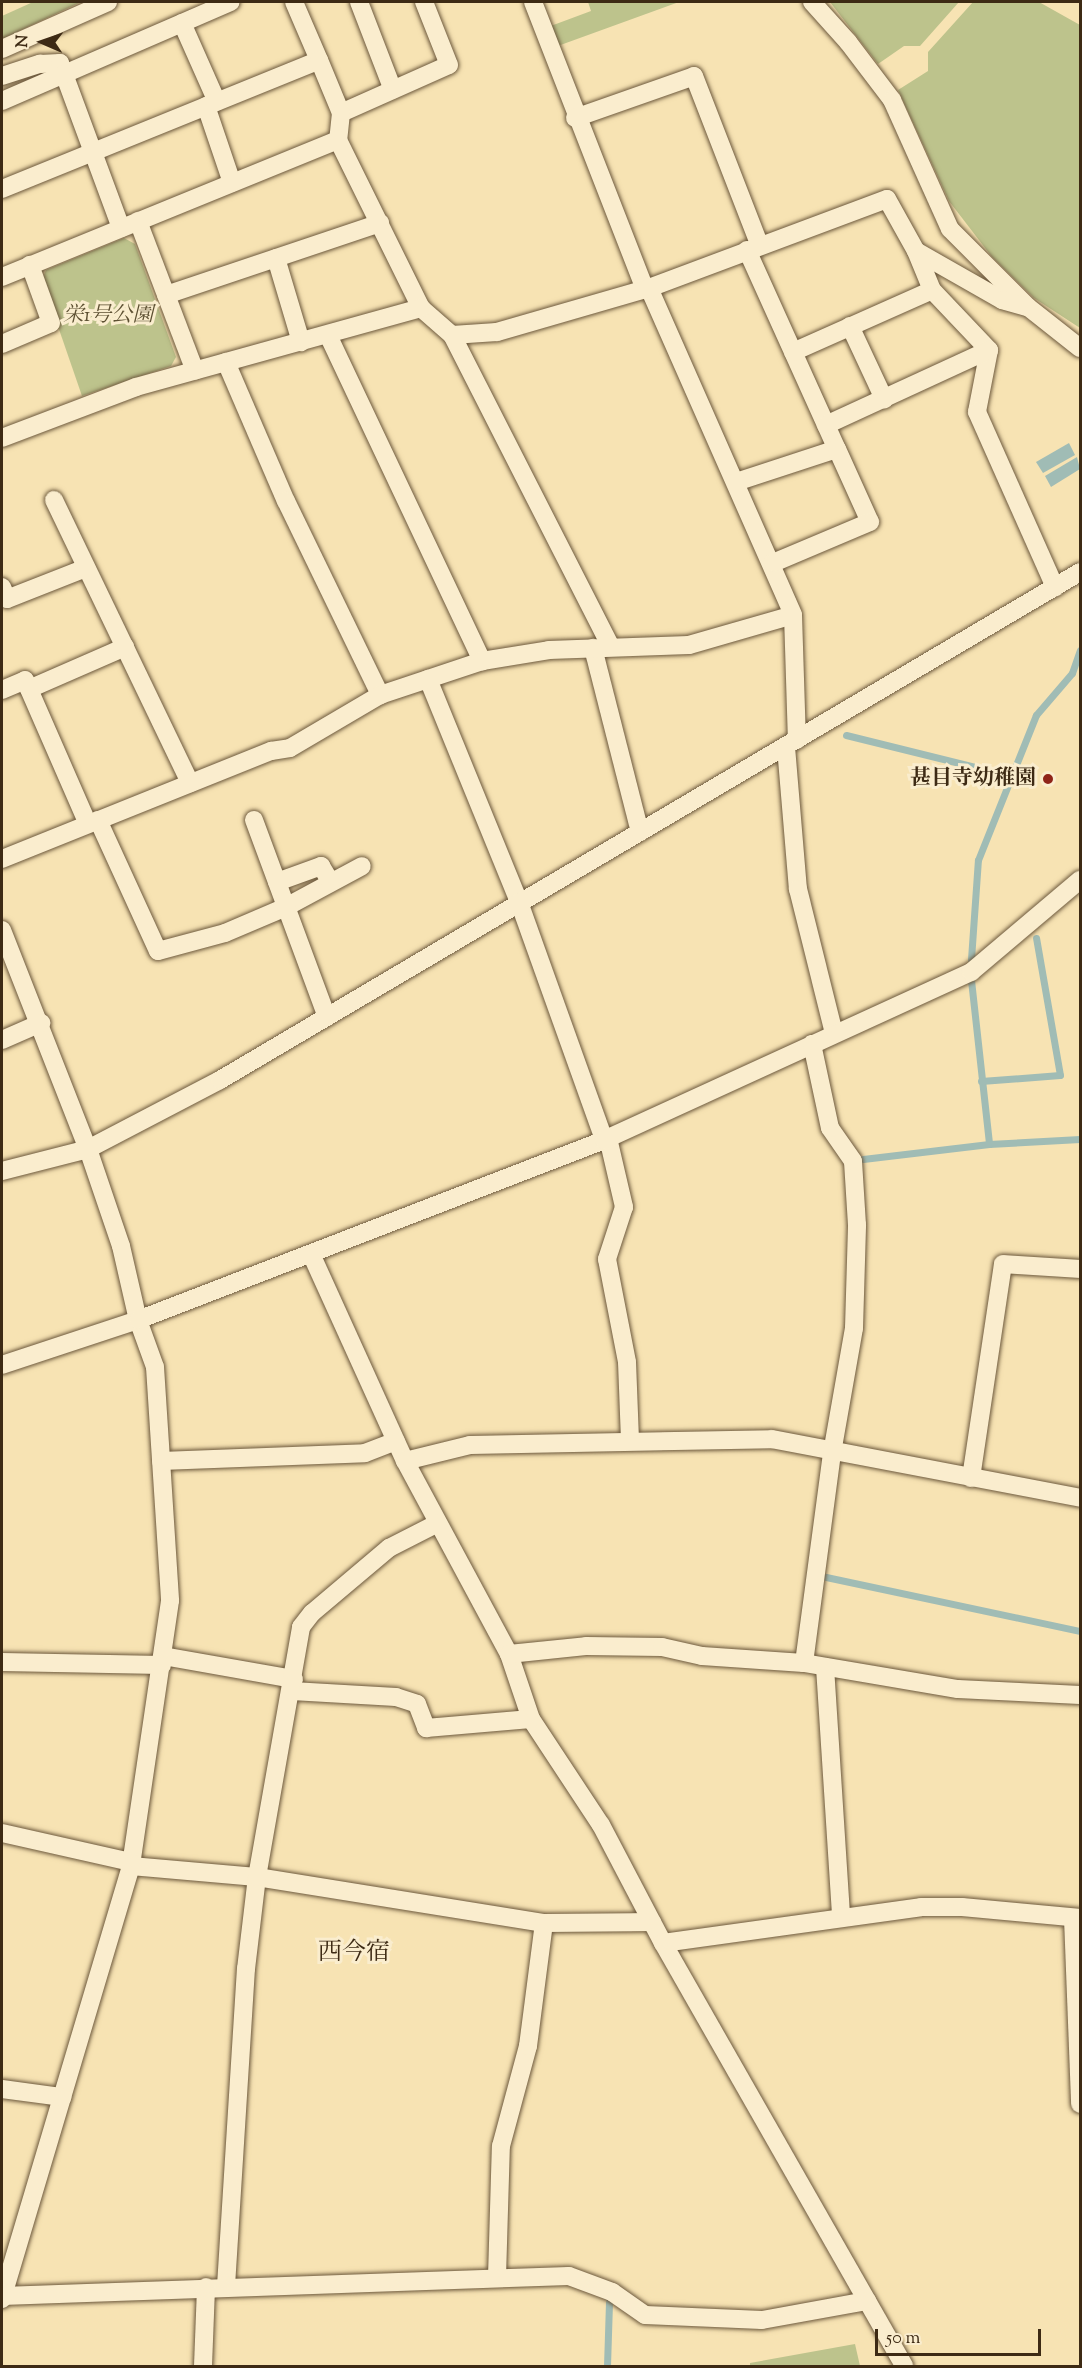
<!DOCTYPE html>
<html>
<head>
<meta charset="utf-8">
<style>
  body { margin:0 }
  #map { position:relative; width:1082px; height:2368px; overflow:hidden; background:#f7e3b3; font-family:"Sorts Mill Goudy","Noto Serif JP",serif }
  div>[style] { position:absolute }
  .green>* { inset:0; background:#bdc38c }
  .water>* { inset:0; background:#a0bcb5 }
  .stream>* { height:7px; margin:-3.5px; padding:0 3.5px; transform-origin:3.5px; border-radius:3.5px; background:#a0bcb5 }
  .roads { filter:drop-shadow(0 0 2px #6c583c) drop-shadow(0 0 2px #6c583c) }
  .street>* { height:18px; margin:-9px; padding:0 9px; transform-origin:9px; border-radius:9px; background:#faedce }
  .dots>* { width:16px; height:16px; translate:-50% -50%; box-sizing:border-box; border:3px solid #faedce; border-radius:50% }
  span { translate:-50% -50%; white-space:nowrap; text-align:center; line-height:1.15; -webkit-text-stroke:6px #faedce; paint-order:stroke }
  .park-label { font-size:21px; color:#5d5032; font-style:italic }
  .poi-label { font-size:21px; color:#3d2a14; font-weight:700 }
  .right { translate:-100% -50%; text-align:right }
  .quarter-label { font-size:24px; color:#3d2a14 }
  .frame { position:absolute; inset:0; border:3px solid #3d2a14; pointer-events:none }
  .north { position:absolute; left:12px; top:12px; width:60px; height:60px; -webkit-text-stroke:4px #faedce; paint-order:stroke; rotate:272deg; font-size:16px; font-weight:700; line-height:24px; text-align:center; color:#3d2a14 }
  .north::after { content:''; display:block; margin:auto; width:21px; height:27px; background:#3d2a14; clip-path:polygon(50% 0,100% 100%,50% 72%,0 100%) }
  .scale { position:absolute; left:875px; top:2329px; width:166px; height:27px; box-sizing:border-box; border:3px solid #3d2a14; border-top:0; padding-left:8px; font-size:18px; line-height:21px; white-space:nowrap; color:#3d2a14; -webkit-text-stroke:4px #faedce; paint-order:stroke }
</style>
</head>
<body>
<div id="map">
  <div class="green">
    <i style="clip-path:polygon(33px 2px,81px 2px,2px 39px,2px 16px)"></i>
    <i style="clip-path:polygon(588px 2px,679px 2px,555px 47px,548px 27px,591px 11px)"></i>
    <i style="clip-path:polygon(830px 2px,959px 2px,920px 46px,904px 46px,878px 64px)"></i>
    <i style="clip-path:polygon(973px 2px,1039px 2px,1080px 25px,1080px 328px,1034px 298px,992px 257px,949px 201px,898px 90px,928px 71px,928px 52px)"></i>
    <i style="clip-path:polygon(124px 238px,135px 244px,176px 357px,171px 366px,82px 396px,42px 280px,46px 270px)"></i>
    <i style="clip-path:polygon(855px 2344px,860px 2366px,750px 2366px,750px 2363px)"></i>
  </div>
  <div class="water">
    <i style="clip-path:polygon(1069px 443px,1075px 455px,1043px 473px,1036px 462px)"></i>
    <i style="clip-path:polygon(1077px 457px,1080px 469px,1051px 487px,1045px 476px)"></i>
  </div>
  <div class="stream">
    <i style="left:846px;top:735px;width:171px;rotate:13.9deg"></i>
    <i style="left:971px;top:959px;width:99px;rotate:-86deg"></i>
    <i style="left:978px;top:860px;width:156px;rotate:-68.2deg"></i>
    <i style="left:1036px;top:715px;width:55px;rotate:-49.4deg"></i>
    <i style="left:1072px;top:673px;width:24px;rotate:-71deg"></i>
    <i style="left:971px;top:980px;width:165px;rotate:83.7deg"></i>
    <i style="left:989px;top:1144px;width:91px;rotate:-3.1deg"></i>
    <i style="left:981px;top:1081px;width:79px;rotate:-4.3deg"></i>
    <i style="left:1060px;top:1075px;width:139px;rotate:-99.9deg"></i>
    <i style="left:863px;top:1159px;width:127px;rotate:-6.8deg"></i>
    <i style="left:826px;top:1577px;width:260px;rotate:12deg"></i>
    <i style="left:607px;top:2366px;width:64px;rotate:-88.2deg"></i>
  </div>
  <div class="roads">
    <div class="street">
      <i style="left:294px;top:2px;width:63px;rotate:66.7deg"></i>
      <i style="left:359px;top:2px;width:94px;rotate:68.9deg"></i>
      <i style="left:533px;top:2px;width:309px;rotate:68.7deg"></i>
      <i style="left:812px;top:2px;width:54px;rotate:48deg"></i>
      <i style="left:848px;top:42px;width:73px;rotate:52.8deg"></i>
      <i style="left:892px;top:100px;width:141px;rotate:65.8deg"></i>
      <i style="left:950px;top:229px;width:110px;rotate:45deg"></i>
      <i style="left:1028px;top:307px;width:66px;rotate:38.3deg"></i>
      <i style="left:182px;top:23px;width:86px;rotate:66.1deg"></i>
      <i style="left:2px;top:49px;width:116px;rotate:-23.9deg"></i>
      <i style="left:2px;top:76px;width:40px;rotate:-18deg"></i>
      <i style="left:40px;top:64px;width:20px;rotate:-3deg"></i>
      <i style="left:60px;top:63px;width:176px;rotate:69.7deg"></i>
      <i style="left:2px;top:101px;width:249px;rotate:-23.4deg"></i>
      <i style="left:206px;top:106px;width:81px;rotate:71.3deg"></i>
      <i style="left:341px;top:113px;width:118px;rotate:-24deg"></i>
      <i style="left:449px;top:65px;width:68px;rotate:-111.6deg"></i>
      <i style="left:575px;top:118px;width:126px;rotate:-19.4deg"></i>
      <i style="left:694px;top:76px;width:182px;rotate:68.8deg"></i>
      <i style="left:2px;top:189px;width:342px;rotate:-22.1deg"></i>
      <i style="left:319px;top:60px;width:57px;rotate:67.5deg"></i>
      <i style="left:341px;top:113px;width:27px;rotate:96deg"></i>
      <i style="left:338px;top:140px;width:187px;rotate:63.7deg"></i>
      <i style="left:421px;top:308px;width:41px;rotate:41.1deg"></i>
      <i style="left:452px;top:335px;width:350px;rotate:63deg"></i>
      <i style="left:138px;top:221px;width:160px;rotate:69.2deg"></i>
      <i style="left:747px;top:250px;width:218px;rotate:65.7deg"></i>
      <i style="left:916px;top:251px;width:99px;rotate:29.7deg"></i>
      <i style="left:1002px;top:300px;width:25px;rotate:16deg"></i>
      <i style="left:276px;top:258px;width:88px;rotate:73.4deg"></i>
      <i style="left:2px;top:277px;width:363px;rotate:-22.2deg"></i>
      <i style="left:649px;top:288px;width:357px;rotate:66.2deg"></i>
      <i style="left:793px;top:615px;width:125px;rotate:88.2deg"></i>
      <i style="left:166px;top:295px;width:226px;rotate:-18.6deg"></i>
      <i style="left:850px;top:326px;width:81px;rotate:65deg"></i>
      <i style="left:328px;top:335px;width:361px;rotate:64.7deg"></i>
      <i style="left:452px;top:335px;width:45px;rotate:-3.8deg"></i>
      <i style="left:497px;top:332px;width:158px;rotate:-16.1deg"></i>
      <i style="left:649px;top:288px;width:254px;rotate:-20.5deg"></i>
      <i style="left:887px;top:199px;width:60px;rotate:60.9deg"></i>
      <i style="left:916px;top:251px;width:42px;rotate:67.7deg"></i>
      <i style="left:932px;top:290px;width:83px;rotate:46.5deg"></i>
      <i style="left:2px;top:344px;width:53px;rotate:-23.2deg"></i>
      <i style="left:51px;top:323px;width:62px;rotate:-109.9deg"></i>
      <i style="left:989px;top:350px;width:63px;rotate:101deg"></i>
      <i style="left:977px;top:412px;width:192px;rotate:66deg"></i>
      <i style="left:793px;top:352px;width:152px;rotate:-24deg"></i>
      <i style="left:226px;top:362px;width:151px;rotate:66.7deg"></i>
      <i style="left:286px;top:501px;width:216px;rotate:64.1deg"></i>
      <i style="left:826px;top:425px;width:179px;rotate:-24.7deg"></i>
      <i style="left:2px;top:438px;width:143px;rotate:-20.8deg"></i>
      <i style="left:136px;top:387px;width:296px;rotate:-15.5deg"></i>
      <i style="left:736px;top:482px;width:106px;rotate:-18.1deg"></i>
      <i style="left:837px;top:449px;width:80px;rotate:65.7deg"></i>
      <i style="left:870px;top:522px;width:105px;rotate:157.1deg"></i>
      <i style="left:54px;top:500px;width:314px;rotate:64.3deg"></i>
      <i style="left:2px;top:587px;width:13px;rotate:67deg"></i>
      <i style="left:7px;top:599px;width:85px;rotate:-21.4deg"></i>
      <i style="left:593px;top:648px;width:190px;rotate:75.7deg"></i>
      <i style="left:428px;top:679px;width:241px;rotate:67.8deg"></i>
      <i style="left:519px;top:902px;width:253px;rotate:70.3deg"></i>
      <i style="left:29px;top:689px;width:105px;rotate:-23.6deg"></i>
      <i style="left:2px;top:690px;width:25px;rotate:-23deg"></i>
      <i style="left:25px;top:680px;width:157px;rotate:66.4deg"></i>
      <i style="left:786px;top:747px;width:143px;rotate:85.2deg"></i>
      <i style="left:798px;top:889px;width:148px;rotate:76deg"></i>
      <i style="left:98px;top:820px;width:144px;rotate:65.4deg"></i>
      <i style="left:158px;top:951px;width:69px;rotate:-15deg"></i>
      <i style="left:225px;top:933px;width:66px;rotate:-23.1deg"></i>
      <i style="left:286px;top:907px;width:86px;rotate:-28.3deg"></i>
      <i style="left:254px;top:820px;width:210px;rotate:69.7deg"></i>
      <i style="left:2px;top:859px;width:290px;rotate:-21.9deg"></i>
      <i style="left:271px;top:751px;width:19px;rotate:-9deg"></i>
      <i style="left:290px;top:748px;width:104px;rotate:-30.5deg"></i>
      <i style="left:380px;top:695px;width:108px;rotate:-18.4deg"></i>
      <i style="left:482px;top:661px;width:68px;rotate:-9.3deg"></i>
      <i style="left:549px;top:650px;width:140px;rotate:-2deg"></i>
      <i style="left:689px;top:645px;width:108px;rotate:-16.1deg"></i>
      <i style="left:277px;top:882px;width:47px;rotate:-20deg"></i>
      <i style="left:321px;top:866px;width:17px;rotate:59deg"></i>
      <i style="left:2px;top:930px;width:235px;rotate:68.6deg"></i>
      <i style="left:88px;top:1149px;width:102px;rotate:71.2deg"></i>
      <i style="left:121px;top:1246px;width:76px;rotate:77.1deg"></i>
      <i style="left:138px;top:1320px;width:50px;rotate:70.1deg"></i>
      <i style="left:155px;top:1367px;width:234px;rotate:86.3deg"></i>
      <i style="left:170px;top:1601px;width:268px;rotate:98.4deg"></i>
      <i style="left:131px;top:1866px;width:452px;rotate:106.6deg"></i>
      <i style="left:2px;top:1040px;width:43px;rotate:-23.6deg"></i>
      <i style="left:608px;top:1138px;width:71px;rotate:76.9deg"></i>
      <i style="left:624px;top:1207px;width:55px;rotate:108.1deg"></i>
      <i style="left:607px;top:1259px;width:105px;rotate:79deg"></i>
      <i style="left:627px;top:1362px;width:79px;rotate:87.8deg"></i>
      <i style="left:2px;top:1171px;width:89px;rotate:-14.3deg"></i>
      <i style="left:88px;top:1149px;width:149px;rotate:-27.6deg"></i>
      <i style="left:220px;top:1080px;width:999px;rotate:-30.57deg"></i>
      <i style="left:312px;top:1256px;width:225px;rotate:65.6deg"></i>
      <i style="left:405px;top:1461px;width:219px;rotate:61.7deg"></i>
      <i style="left:509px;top:1654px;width:69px;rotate:71.3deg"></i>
      <i style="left:531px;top:1719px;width:127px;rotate:56.6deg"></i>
      <i style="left:601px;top:1825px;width:133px;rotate:62.3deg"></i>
      <i style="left:663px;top:1943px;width:487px;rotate:60.3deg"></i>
      <i style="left:2px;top:1365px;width:143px;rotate:-18.3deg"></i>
      <i style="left:138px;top:1320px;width:500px;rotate:-21.1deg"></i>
      <i style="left:604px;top:1140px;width:404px;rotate:-24.6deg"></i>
      <i style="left:971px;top:972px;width:143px;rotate:-40.2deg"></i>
      <i style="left:161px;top:1461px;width:204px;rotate:-2.2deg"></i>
      <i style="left:365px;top:1453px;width:33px;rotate:-21deg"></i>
      <i style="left:405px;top:1461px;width:67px;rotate:-13.8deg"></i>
      <i style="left:470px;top:1445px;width:302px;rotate:-1.1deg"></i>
      <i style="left:772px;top:1439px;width:314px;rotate:10.8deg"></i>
      <i style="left:971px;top:1478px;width:216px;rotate:-81.5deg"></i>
      <i style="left:1003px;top:1264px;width:77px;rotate:3.7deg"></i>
      <i style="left:509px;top:1654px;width:77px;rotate:-5.9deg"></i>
      <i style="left:586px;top:1646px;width:76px;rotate:0.8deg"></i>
      <i style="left:662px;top:1647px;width:41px;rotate:12.7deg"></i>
      <i style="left:702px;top:1656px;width:102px;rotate:3.9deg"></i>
      <i style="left:804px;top:1663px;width:156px;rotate:9.6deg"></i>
      <i style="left:958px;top:1689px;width:122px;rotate:2.8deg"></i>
      <i style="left:163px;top:1656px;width:133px;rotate:10deg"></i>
      <i style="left:2px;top:1662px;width:160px;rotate:1.1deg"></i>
      <i style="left:804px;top:1663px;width:212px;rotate:-82.4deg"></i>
      <i style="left:832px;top:1453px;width:127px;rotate:-80deg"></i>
      <i style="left:854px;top:1328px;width:103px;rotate:-88.3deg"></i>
      <i style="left:857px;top:1225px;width:64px;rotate:-93.6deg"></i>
      <i style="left:853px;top:1161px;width:40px;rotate:-124.9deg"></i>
      <i style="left:830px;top:1128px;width:86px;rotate:-102.1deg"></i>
      <i style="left:825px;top:1667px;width:250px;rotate:86.3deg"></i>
      <i style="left:292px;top:1691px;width:104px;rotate:3.3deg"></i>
      <i style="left:396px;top:1697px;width:22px;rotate:18deg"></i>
      <i style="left:417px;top:1704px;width:26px;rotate:69deg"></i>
      <i style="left:426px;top:1728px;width:105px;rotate:-4.9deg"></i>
      <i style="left:2px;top:1833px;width:132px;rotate:12.7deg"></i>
      <i style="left:131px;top:1866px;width:126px;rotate:5deg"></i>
      <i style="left:257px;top:1877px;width:291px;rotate:9.1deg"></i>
      <i style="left:544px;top:1923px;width:108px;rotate:-0.5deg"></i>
      <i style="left:1073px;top:1918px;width:186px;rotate:87.8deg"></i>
      <i style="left:663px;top:1943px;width:260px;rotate:-7.9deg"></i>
      <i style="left:921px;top:1907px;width:41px"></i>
      <i style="left:962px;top:1907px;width:119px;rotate:5.3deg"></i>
      <i style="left:2px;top:2089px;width:61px;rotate:7.6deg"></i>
      <i style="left:497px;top:2277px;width:131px;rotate:-88.3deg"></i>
      <i style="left:501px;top:2146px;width:104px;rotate:-74.9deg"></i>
      <i style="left:528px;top:2046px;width:124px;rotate:-82.6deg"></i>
      <i style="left:226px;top:2286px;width:318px;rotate:-86.4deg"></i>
      <i style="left:246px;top:1969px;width:93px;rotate:-83.2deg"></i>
      <i style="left:257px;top:1877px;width:254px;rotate:-80deg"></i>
      <i style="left:301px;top:1627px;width:18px;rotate:-52deg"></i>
      <i style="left:312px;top:1613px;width:101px;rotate:-40.2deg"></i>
      <i style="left:389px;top:1548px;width:55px;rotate:-27deg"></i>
      <i style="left:2px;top:2296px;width:567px;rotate:-2.02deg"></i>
      <i style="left:569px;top:2276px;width:46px;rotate:20.4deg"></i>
      <i style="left:612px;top:2292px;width:40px;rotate:34.9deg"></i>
      <i style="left:645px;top:2315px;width:117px;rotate:2.4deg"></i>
      <i style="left:762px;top:2320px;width:107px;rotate:-10.3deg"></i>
      <i style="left:203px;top:2366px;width:79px;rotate:-87.8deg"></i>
    </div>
  </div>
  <div class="dots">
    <i style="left:1048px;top:779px;background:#8f2418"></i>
  </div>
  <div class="park-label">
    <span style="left:108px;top:316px">栄1号公園</span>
  </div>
  <div class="poi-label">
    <span class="right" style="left:1036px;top:779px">甚目寺幼稚園</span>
  </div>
  <div class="quarter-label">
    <span style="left:354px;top:1954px">西今宿</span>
  </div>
  <div class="frame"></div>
  <div class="north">N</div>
  <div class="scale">50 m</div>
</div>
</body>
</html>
